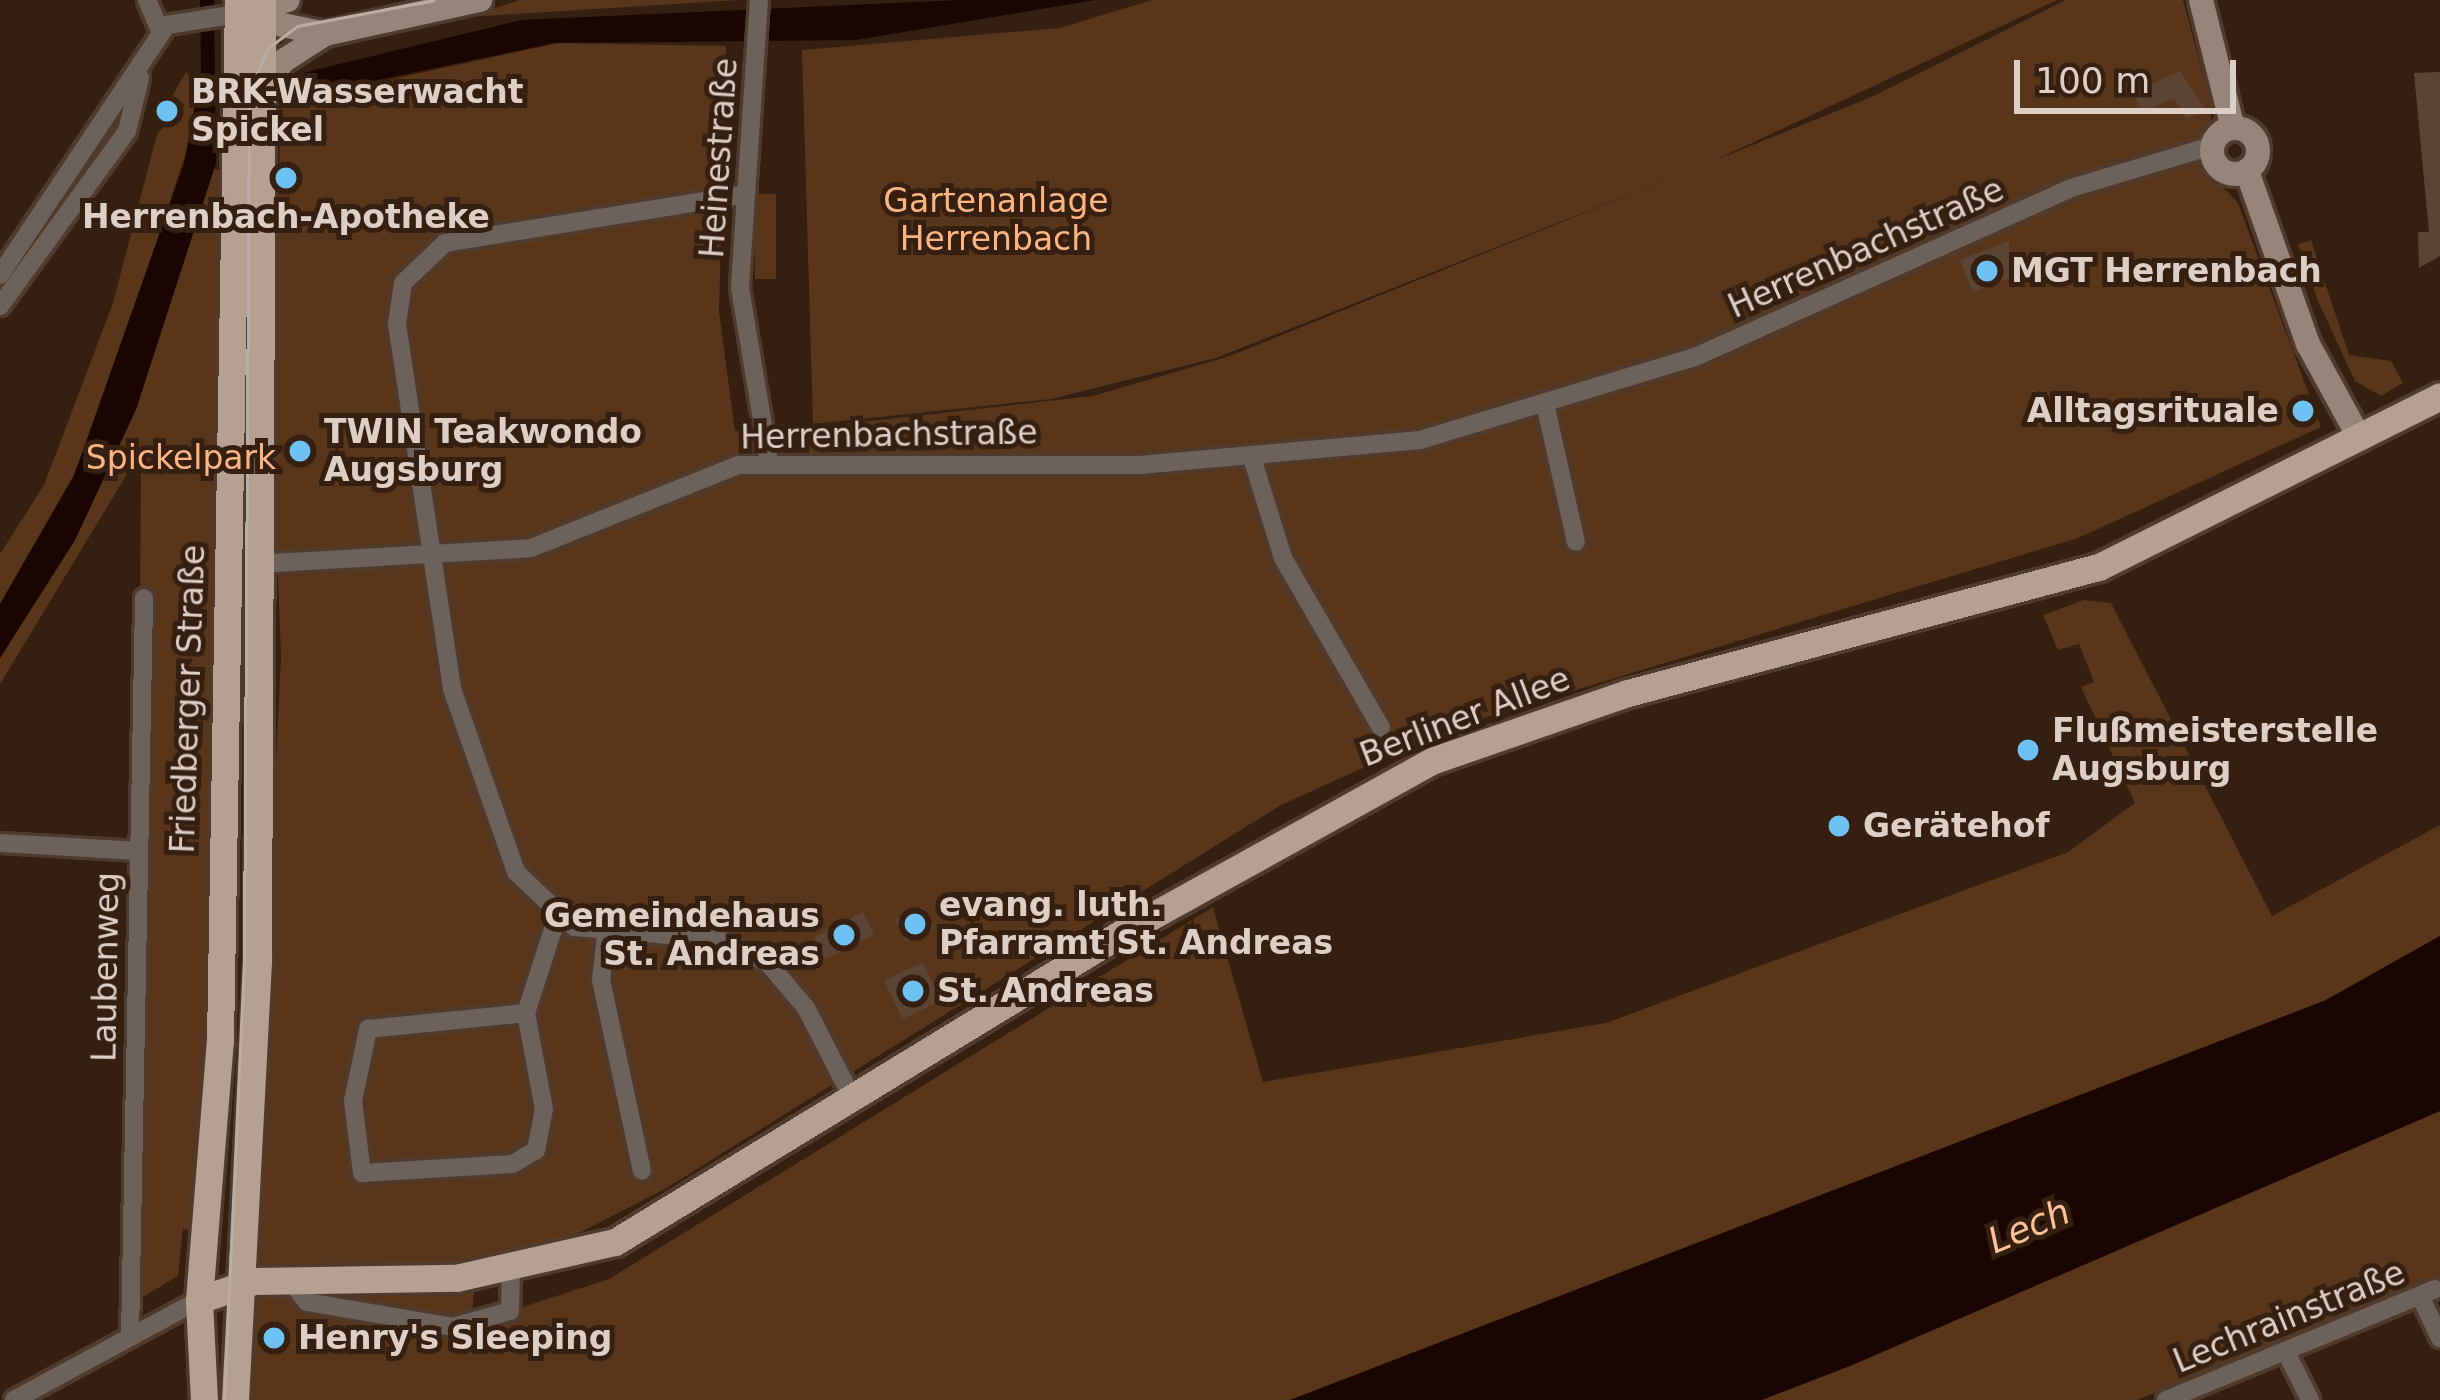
<!DOCTYPE html>
<meta charset="utf-8">
<style>
body{margin:0}
#map{position:relative;width:2440px;height:1400px;overflow:hidden;background:#341f11;font-family:"DejaVu Sans",sans-serif}
div>[style]{position:absolute}
[style*='--x']{left:calc(var(--x)*1px);top:calc(var(--y)*1px);width:calc(var(--w)*1px);rotate:calc(var(--a)*1deg)}
.green>*{inset:0;background:#59351a;transform-origin:0 0}
.water>*{inset:0;background:#1a0600}
.building>*{inset:0;background:#5b4434;transform-origin:0 0}
.roads{filter:drop-shadow(3px 0 #4f3b2e) drop-shadow(-3px 0 #4f3b2e) drop-shadow(0 3px #4f3b2e) drop-shadow(0 -3px #4f3b2e)}
.street>*{height:18px;margin:-9px;padding:0 9px;transform-origin:9px;border-radius:9px;background:#6d625b}
.secondary>*{height:24px;margin:-12px;padding:0 12px;transform-origin:12px;border-radius:12px;background:#978579}
.secondary>.ring{margin:-12px;padding:0;box-sizing:content-box;background:none;border:24px solid #978579;border-radius:50%}
.primary>*{height:27px;margin:-13.5px;padding:0 13.5px;transform-origin:13.5px;border-radius:13.5px;background:#b6a091}
.tram>*{height:3px;margin:-1.5px;padding:0 1.5px;transform-origin:1.5px;border-radius:1.5px;background:#bcaca2}
.dots>*{width:33px;height:33px;translate:-50% -50%;box-sizing:border-box;border:6px solid #341f11;border-radius:50%}
span{translate:-50% -50%;white-space:nowrap;text-align:center;line-height:1.15;-webkit-text-stroke:10px #341f11;paint-order:stroke}
.poi-label{font-size:33px;color:#decfc6;font-weight:700}
.left{translate:0 -50%;text-align:left}
.right{translate:-100% -50%;text-align:right}
.street-label{font-size:33px;color:#decfc6}
.park-label{font-size:33px;color:#feb481}
.water-label{font-size:36px;color:#fcc199;font-style:italic}
.scale{position:absolute;left:2014px;top:60px;width:222px;height:54px;box-sizing:border-box;border:6px solid #decfc6;border-top:0;padding-left:15px;font-size:36px;line-height:42px;white-space:nowrap;color:#decfc6;-webkit-text-stroke:9px #341f11;paint-order:stroke}
</style>
<div id="map">
<div class="green">
<div style="clip-path:polygon(520px 0,739px 0,467px 17px)"></div>
<div style="clip-path:polygon(1152px 0,2057px 0,1709px 163px,1216px 358px,1051px 399px,813px 424px,802px 50px,1060px 28px)"></div>
<div style="clip-path:polygon(2066px 0,2183px 0,2212px 107px,2205px 168px,2238px 203px,2321px 427px,2078px 538px,1454px 727px,1281px 805px,665px 1189px,556px 1245px,476px 1260px,470px 1351px,483px 1320px,609px 1279px,1213px 907px,1263px 1082px,1606px 1023px,2068px 852px,2135px 803px,2081px 687px,2094px 682px,2079px 644px,2058px 650px,2043px 615px,2084px 600px,2111px 603px,2272px 916px,2440px 825px,2440px 936px,2326px 1000px,1321px 1400px,247px 1400px,281px 656px,272px 413px,281px 103px,558px 43px,726px 46px,719px 312px,735px 431px,807px 428px,1093px 396px,1230px 356px,1869px 98px)"></div>
<div style="clip-path:polygon(186px 72px,199px 85px,191px 137px,112px 378px,73px 476px,0 604px,0 554px,44px 485px,113px 303px,157px 134px,185px 105px,172px 96px)"></div>
<div style="clip-path:polygon(214px 169px,224px 171px,207px 1067px,192px 1230px,183px 1229px,178px 1276px,136px 1301px,141px 451px,0 684px,0 658px,75px 540px,136px 410px)"></div>
<div style="left:755px;top:194px;width:21px;height:85px"></div>
<div style="clip-path:polygon(2311px 240px,2349px 355px,2391px 361px,2403px 383px,2381px 396px,2355px 381px,2317px 299px,2298px 244px)"></div>
<div style="clip-path:polygon(2440px 1111px,2440px 1277px,2137px 1400px,1762px 1400px)"></div>
</div>
<div class="water">
<div style="clip-path:polygon(200px 0,214px 0,216px 163px,136px 409px,75px 540px,0 658px,0 604px,74px 476px,184px 164px,201px 71px)"></div>
<div style="clip-path:polygon(960px 0,1095px 0,856px 40px,554px 43px,278px 101px,290px 76px,521px 20px)"></div>
<div style="clip-path:polygon(2440px 936px,2440px 1111px,1850px 1366px,1762px 1400px,1290px 1400px,2326px 1000px)"></div>
</div>
<div class="building">
<div style="clip-path:polygon(2180px 71px,2206px 110px,2187px 119px,2174px 98px,2142px 113px,2133px 93px)"></div>
<div style="clip-path:polygon(2440px 72px,2440px 256px,2419px 268px,2418px 232px,2429px 232px,2414px 73px)"></div>
<div style="clip-path:polygon(2009px 241px,2012px 277px,1973px 292px,1960px 260px)"></div>
<div style="left:923px;top:906px;width:25px;height:31px;rotate:64deg"></div>
<div style="left:863px;top:912px;width:25px;height:55px;rotate:63deg"></div>
<div style="left:923px;top:962px;width:43px;height:43px;rotate:65deg"></div>
</div>
<div class="roads">
<div class="street">
<div style="--x:147;--y:0;--w:36;--a:67"></div>
<div style="--x:759;--y:0;--w:289;--a:93.8"></div>
<div style="--x:740;--y:288;--w:176;--a:80.5"></div>
<div style="--x:741;--y:195;--w:300;--a:170.8"></div>
<div style="--x:445;--y:243;--w:58;--a:136.4"></div>
<div style="--x:403;--y:283;--w:41;--a:98.3"></div>
<div style="--x:397;--y:324;--w:369;--a:81.4"></div>
<div style="--x:452;--y:689;--w:194;--a:70.7"></div>
<div style="--x:516;--y:872;--w:80;--a:43.5"></div>
<div style="--x:574;--y:927;--w:144;--a:4.8"></div>
<div style="--x:717;--y:939;--w:55;--a:24.7"></div>
<div style="--x:767;--y:962;--w:60;--a:49.7"></div>
<div style="--x:806;--y:1008;--w:100;--a:62.7"></div>
<div style="--x:0;--y:275;--w:301;--a:-56.3"></div>
<div style="--x:167;--y:25;--w:71;--a:-8.9"></div>
<div style="--x:0;--y:306;--w:216;--a:-54"></div>
<div style="--x:127;--y:131;--w:55;--a:-76.2"></div>
<div style="--x:1546;--y:408;--w:137;--a:77.4"></div>
<div style="--x:1253;--y:461;--w:102;--a:72.8"></div>
<div style="--x:1283;--y:558;--w:196;--a:60"></div>
<div style="--x:256;--y:564;--w:275;--a:-3.3"></div>
<div style="--x:531;--y:548;--w:224;--a:-21.8"></div>
<div style="--x:739;--y:465;--w:401;--a:0"></div>
<div style="--x:1140;--y:465;--w:281;--a:-5.1"></div>
<div style="--x:1420;--y:440;--w:287;--a:-16.8"></div>
<div style="--x:1695;--y:357;--w:412;--a:-24.2"></div>
<div style="--x:2071;--y:188;--w:147;--a:-16.6"></div>
<div style="--x:0;--y:843;--w:139;--a:3.3"></div>
<div style="--x:606;--y:935;--w:45;--a:96.3"></div>
<div style="--x:601;--y:980;--w:195;--a:77.9"></div>
<div style="--x:526;--y:1013;--w:98;--a:79.4"></div>
<div style="--x:544;--y:1109;--w:42;--a:101"></div>
<div style="--x:536;--y:1150;--w:27;--a:149"></div>
<div style="--x:513;--y:1164;--w:151;--a:176.6"></div>
<div style="--x:362;--y:1173;--w:73;--a:-97.1"></div>
<div style="--x:353;--y:1101;--w:74;--a:-78.2"></div>
<div style="--x:368;--y:1029;--w:159;--a:-5.8"></div>
<div style="--x:526;--y:1013;--w:101;--a:-72.1"></div>
<div style="--x:289;--y:1279;--w:29;--a:52"></div>
<div style="--x:307;--y:1302;--w:148;--a:9.7"></div>
<div style="--x:453;--y:1327;--w:59;--a:-15.7"></div>
<div style="--x:510;--y:1311;--w:41;--a:-88.6"></div>
<div style="--x:2420;--y:1296;--w:47;--a:64.5"></div>
<div style="--x:130;--y:1337;--w:739;--a:-88.91"></div>
<div style="--x:2286;--y:1352;--w:54;--a:63.4"></div>
<div style="--x:14;--y:1400;--w:210;--a:-28.4"></div>
<div style="--x:2166;--y:1400;--w:291;--a:-22.4"></div>
</div>
<div class="secondary">
<div style="--x:2201;--y:0;--w:132;--a:76"></div>
<div style="--x:245;--y:11;--w:44;--a:-14.3"></div>
<div style="--x:245;--y:17;--w:82;--a:12"></div>
<div style="--x:325;--y:34;--w:159;--a:-12.4"></div>
<div style="--x:260;--y:94;--w:40;--a:-55.1"></div>
<div style="--x:283;--y:61;--w:50;--a:-32.7"></div>
<div class="ring" style="left:2212px;top:128px;width:22px;height:22px"></div>
<div style="--x:2247;--y:171;--w:183;--a:70.6"></div>
<div style="--x:2308;--y:344;--w:108;--a:61.3"></div>
</div>
<div class="primary">
<div style="--x:199;--y:1300;--w:58;--a:-19.1"></div>
<div style="--x:254;--y:1281;--w:202;--a:-0.9"></div>
<div style="--x:456;--y:1278;--w:163;--a:-12.8"></div>
<div style="--x:615;--y:1242;--w:597;--a:-31.38"></div>
<div style="--x:1125;--y:931;--w:353;--a:-29"></div>
<div style="--x:1434;--y:760;--w:205;--a:-19.1"></div>
<div style="--x:1628;--y:693;--w:488;--a:-15"></div>
<div style="--x:2099;--y:567;--w:381;--a:-26.6"></div>
<div style="--x:204;--y:1400;--w:100;--a:-92.9"></div>
<div style="--x:199;--y:1300;--w:260;--a:-85.4"></div>
<div style="--x:220;--y:1041;--w:1041;--a:-89.01"></div>
<div style="--x:235;--y:1400;--w:440;--a:-87"></div>
<div style="--x:258;--y:961;--w:961;--a:-89.76"></div>
</div>
</div>
<div class="tram">
<div style="--x:224;--y:1400;--w:440;--a:-87.4"></div>
<div style="--x:244;--y:960;--w:870;--a:-89.67"></div>
<div style="--x:249;--y:90;--w:46;--a:-65.7"></div>
<div style="--x:268;--y:48;--w:36;--a:-37"></div>
<div style="--x:297;--y:26;--w:139;--a:-10.7"></div>
</div>
<div class="dots">
<div style="left:167px;top:111px;background:#6dc2f3"></div>
<div style="left:286px;top:178px;background:#6dc2f3"></div>
<div style="left:1987px;top:271px;background:#6dc2f3"></div>
<div style="left:2303px;top:411px;background:#6dc2f3"></div>
<div style="left:300px;top:451px;background:#6dc2f3"></div>
<div style="left:2028px;top:750px;background:#6dc2f3"></div>
<div style="left:1839px;top:826px;background:#6dc2f3"></div>
<div style="left:915px;top:924px;background:#6dc2f3"></div>
<div style="left:844px;top:935px;background:#6dc2f3"></div>
<div style="left:913px;top:991px;background:#6dc2f3"></div>
<div style="left:274px;top:1338px;background:#6dc2f3"></div>
</div>
<div class="poi-label">
<span class="left" style="left:191px;top:111px">BRK-Wasserwacht<br>Spickel</span>
<span style="left:286px;top:217px">Herrenbach-Apotheke</span>
<span class="left" style="left:2011px;top:271px">MGT Herrenbach</span>
<span class="right" style="left:2279px;top:411px">Alltagsrituale</span>
<span class="left" style="left:324px;top:451px">TWIN Teakwondo<br>Augsburg</span>
<span class="left" style="left:2052px;top:750px">Flußmeisterstelle<br>Augsburg</span>
<span class="left" style="left:1863px;top:826px">Gerätehof</span>
<span class="left" style="left:939px;top:924px">evang. luth.<br>Pfarramt St. Andreas</span>
<span class="right" style="left:820px;top:935px">Gemeindehaus<br>St. Andreas</span>
<span class="left" style="left:937px;top:991px">St. Andreas</span>
<span class="left" style="left:298px;top:1338px">Henry's Sleeping</span>
</div>
<div class="street-label">
<span style="left:719px;top:158px;rotate:-86deg">Heinestraße</span>
<span style="left:1866px;top:248px;rotate:-24deg">Herrenbachstraße</span>
<span style="left:889px;top:435px;rotate:-1deg">Herrenbachstraße</span>
<span style="left:188px;top:699px;rotate:-88deg">Friedberger Straße</span>
<span style="left:1465px;top:717px;rotate:-21deg">Berliner Allee</span>
<span style="left:106px;top:967px;rotate:-89deg">Laubenweg</span>
<span style="left:2289px;top:1317px;rotate:-22deg">Lechrainstraße</span>
</div>
<div class="park-label">
<span style="left:996px;top:220px">Gartenanlage<br>Herrenbach</span>
<span style="left:181px;top:458px">Spickelpark</span>
</div>
<div class="water-label">
<span style="left:2029px;top:1226px;rotate:-23deg">Lech</span>
</div>
<div class="scale">100 m</div>
</div>
